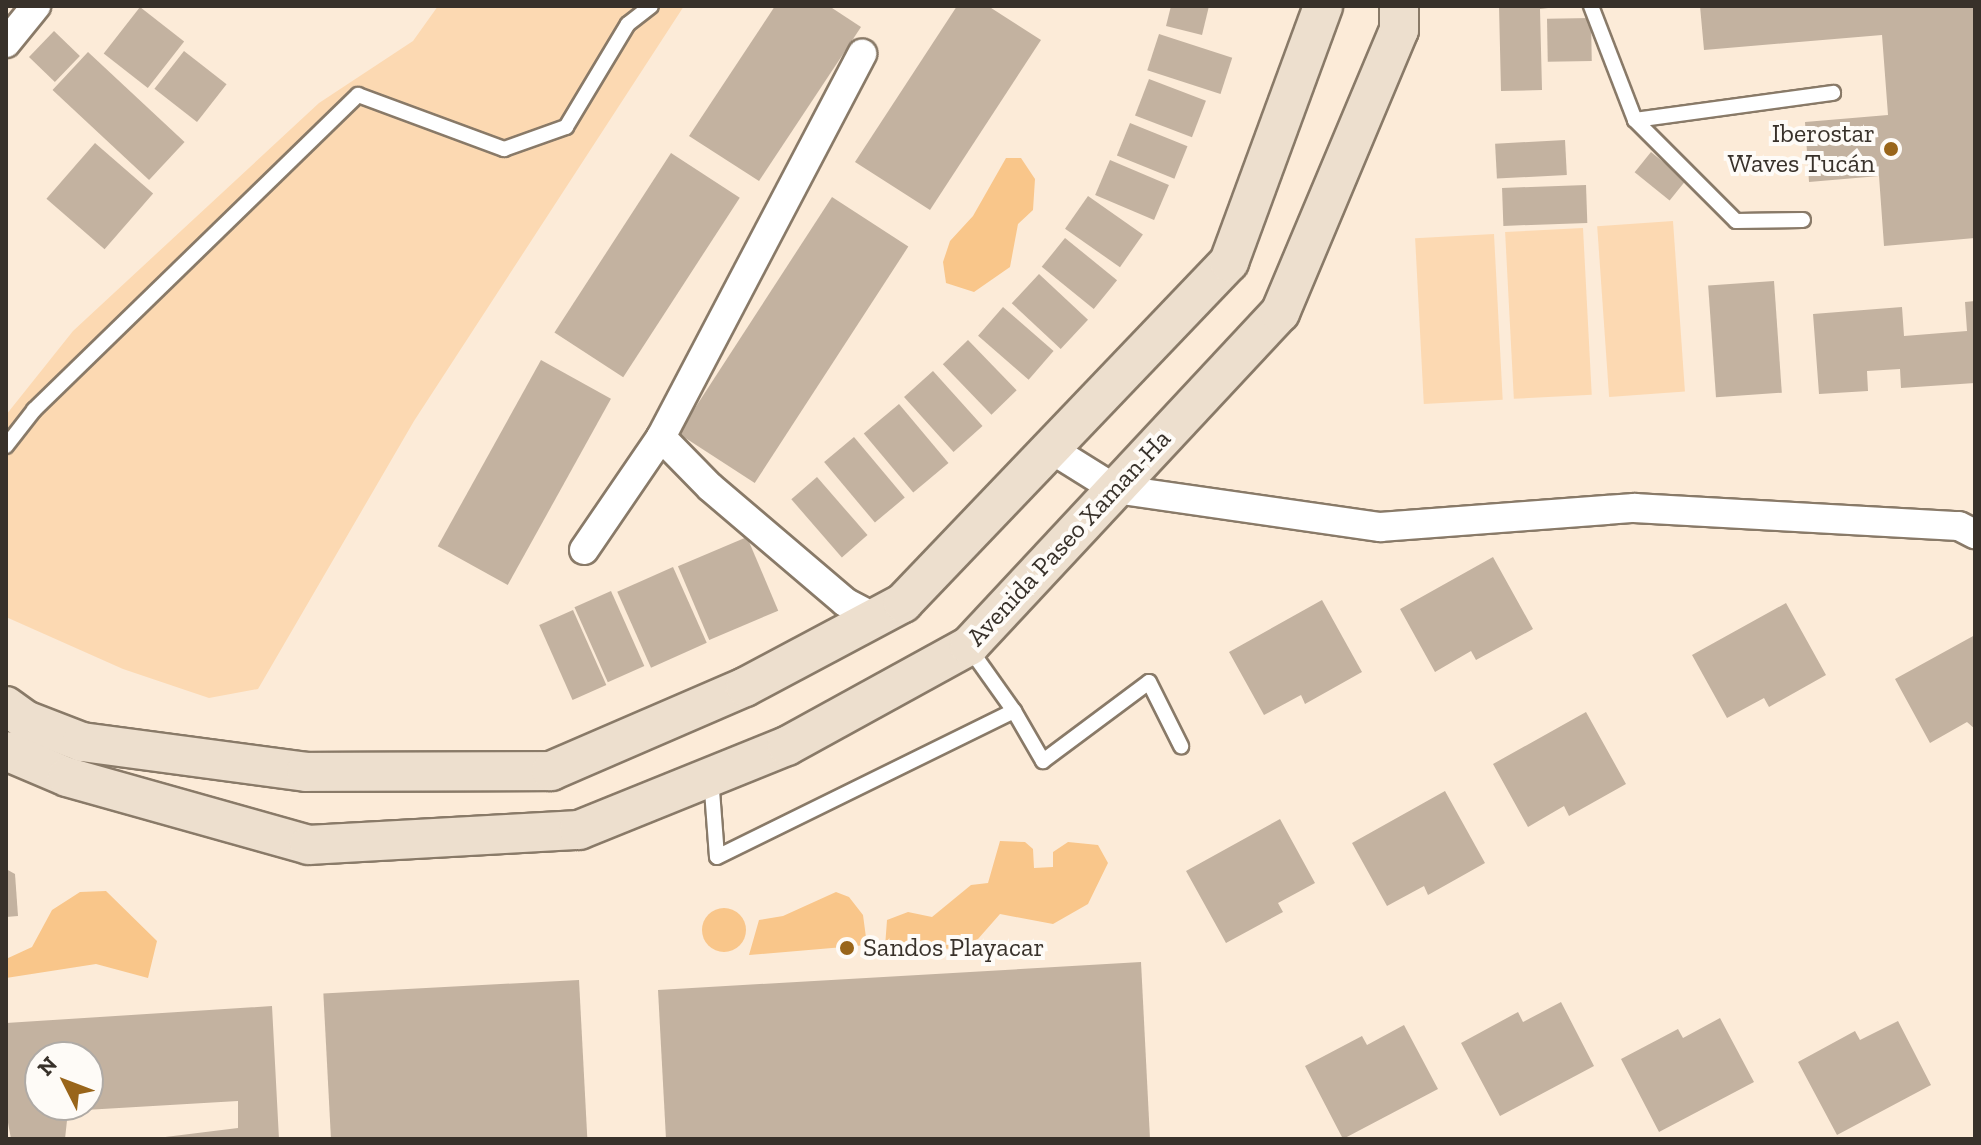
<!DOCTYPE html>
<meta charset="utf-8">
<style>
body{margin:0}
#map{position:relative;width:1981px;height:1145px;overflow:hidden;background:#fcebd8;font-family:"Zilla Slab",serif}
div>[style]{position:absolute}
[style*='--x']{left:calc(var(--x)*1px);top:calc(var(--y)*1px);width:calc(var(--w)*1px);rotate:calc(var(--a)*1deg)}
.green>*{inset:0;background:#fcd9b2;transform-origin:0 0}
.water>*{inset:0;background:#f9c68a}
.round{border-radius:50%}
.building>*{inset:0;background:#c3b2a0;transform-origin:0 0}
.roads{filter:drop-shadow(2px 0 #897a68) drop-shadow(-2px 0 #897a68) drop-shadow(0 2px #897a68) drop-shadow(0 -2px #897a68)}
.lane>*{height:14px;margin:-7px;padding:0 7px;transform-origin:7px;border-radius:7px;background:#fff}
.street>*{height:28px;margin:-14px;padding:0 14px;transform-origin:14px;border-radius:14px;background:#fff}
.secondary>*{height:38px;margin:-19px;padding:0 19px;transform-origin:19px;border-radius:19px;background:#eddfce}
.dots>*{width:22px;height:22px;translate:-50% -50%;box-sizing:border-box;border:4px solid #fefbf7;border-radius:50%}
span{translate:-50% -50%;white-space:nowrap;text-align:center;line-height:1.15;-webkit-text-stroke:8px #fefbf7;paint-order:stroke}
.poi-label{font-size:26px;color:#38312a}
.right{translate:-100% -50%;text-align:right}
.left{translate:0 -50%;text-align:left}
.street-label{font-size:26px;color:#38312a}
.frame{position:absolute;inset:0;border:8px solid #38312a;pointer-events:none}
.north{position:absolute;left:24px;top:1041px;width:80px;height:80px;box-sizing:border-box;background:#fefbf7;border:2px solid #afaaa5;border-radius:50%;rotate:312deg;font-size:22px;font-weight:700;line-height:32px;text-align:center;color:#38312a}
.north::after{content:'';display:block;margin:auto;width:28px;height:36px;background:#99651a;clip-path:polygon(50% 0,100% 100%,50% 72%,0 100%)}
</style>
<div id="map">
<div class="green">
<div style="clip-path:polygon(438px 6px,684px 6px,414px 421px,258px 689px,209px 698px,123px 669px,6px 617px,6px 415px,73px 331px,319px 103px,413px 41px)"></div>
<div style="left:1673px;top:221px;width:171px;height:76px;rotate:86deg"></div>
<div style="left:1583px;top:228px;width:167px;height:78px;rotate:87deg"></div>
<div style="left:1494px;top:234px;width:166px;height:79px;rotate:87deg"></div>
</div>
<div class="water">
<div style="clip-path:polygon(1006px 158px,1021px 158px,1035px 179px,1033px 210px,1018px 224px,1010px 267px,974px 292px,946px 283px,943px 262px,950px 241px,973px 216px)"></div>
<div style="clip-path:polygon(1000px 841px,1025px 842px,1033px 849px,1034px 868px,1053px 867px,1053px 852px,1068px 842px,1098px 845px,1108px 863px,1088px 904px,1053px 924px,1000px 914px,978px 939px,949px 949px,917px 943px,885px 947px,887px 920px,908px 912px,932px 917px,971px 885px,988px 883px)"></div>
<div style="clip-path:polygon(106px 891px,157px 941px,148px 978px,96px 964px,6px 978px,6px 959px,32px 947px,52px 910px,80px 892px)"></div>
<div style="clip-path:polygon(836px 892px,849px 897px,863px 915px,867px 945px,749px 955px,759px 920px,783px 916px)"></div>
<div class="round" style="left:702px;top:908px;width:44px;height:44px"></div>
</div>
<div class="building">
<div style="clip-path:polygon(775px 6px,829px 6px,861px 27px,759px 181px,689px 136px)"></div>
<div style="clip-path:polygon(957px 6px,988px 6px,1041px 40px,930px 210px,855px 162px)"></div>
<div style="clip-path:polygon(1171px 6px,1209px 6px,1202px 35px,1166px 26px)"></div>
<div style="clip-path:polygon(1499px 6px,1564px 6px,1540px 9px,1542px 90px,1501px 91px)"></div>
<div style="clip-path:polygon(1700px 6px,1975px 6px,1975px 238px,1884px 246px,1879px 176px,1809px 182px,1805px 122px,1888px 115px,1882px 35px,1704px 50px)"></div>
<div style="left:140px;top:7px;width:56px;height:59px;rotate:38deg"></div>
<div style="left:1591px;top:18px;width:43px;height:44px;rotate:89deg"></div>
<div style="left:54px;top:31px;width:36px;height:36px;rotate:44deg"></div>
<div style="left:1159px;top:34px;width:77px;height:38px;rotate:18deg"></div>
<div style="left:184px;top:51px;width:54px;height:48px;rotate:38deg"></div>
<div style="left:88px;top:52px;width:132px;height:52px;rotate:43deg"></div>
<div style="left:1149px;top:79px;width:61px;height:39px;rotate:21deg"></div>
<div style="left:1130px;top:123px;width:62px;height:35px;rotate:22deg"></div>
<div style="left:1565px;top:140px;width:35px;height:70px;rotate:87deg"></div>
<div style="left:95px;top:143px;width:77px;height:74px;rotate:41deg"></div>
<div style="left:1651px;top:152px;width:45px;height:26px;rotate:39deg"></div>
<div style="left:671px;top:153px;width:82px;height:214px;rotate:33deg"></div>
<div style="left:1110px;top:160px;width:64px;height:38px;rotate:23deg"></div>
<div style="left:1586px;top:185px;width:38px;height:84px;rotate:88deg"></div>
<div style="left:1088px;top:196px;width:67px;height:40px;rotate:35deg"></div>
<div style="left:832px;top:197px;width:91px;height:282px;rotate:33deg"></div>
<div style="left:1065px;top:238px;width:67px;height:37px;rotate:39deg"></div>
<div style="left:1039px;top:274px;width:67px;height:40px;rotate:43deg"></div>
<div style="left:1774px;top:281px;width:112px;height:66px;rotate:86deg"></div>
<div style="clip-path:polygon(1975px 301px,1975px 383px,1901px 388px,1900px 369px,1867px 371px,1868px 391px,1819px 394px,1813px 314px,1902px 307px,1904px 336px,1967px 331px,1965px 302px)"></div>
<div style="left:1003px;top:307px;width:67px;height:38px;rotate:41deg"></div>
<div style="left:968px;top:340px;width:70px;height:35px;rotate:46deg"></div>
<div style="left:541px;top:360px;width:80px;height:213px;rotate:29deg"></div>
<div style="left:933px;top:371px;width:74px;height:39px;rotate:48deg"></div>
<div style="left:899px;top:404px;width:77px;height:46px;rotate:50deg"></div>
<div style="left:854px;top:437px;width:79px;height:39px;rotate:50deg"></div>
<div style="left:817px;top:477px;width:77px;height:34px;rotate:49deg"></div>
<div style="left:747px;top:537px;width:80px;height:75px;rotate:67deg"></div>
<div style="clip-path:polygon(1493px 557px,1533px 629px,1476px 660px,1471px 651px,1435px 672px,1400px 609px)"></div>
<div style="left:673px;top:567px;width:83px;height:61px;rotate:66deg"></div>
<div style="left:611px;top:591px;width:82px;height:40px;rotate:66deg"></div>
<div style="clip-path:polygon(1322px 600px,1362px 672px,1305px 704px,1301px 695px,1264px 715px,1229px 652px)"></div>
<div style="clip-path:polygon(1786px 603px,1826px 675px,1769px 707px,1764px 698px,1727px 718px,1692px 655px)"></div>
<div style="left:573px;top:610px;width:82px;height:37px;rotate:66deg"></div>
<div style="clip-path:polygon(1975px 635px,1975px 729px,1967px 722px,1930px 743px,1895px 679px)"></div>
<div style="clip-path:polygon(1586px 712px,1626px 784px,1569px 816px,1564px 806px,1528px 827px,1493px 764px)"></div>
<div style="clip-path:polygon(1445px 791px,1485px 863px,1428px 895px,1424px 886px,1387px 906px,1352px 843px)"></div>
<div style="clip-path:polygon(1280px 819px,1315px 883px,1278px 903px,1283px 912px,1226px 943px,1186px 871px)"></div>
<div style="clip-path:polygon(6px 869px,15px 874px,18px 916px,6px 917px)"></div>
<div style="clip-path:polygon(1141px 962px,1150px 1139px,666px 1139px,658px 990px)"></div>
<div style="left:579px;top:980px;width:159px;height:256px;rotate:87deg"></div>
<div style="clip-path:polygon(1561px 1002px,1594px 1066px,1500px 1116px,1461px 1043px,1518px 1012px,1523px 1022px)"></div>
<div style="clip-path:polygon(evenodd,272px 1006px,279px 1139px,149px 1139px,238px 1128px,238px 1101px,68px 1111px,65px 1139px,11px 1139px,6px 1112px,6px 1023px,272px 1006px,40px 1057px,88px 1057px,88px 1105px,40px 1105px,40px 1057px)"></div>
<div style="clip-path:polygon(1720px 1018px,1754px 1082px,1659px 1132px,1621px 1059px,1678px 1029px,1683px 1038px)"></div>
<div style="clip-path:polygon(1898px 1021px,1931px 1085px,1837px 1135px,1798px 1062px,1855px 1031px,1860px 1040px)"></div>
<div style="clip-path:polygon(1404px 1025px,1438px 1089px,1343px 1139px,1305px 1066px,1362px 1036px,1367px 1045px)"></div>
</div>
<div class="roads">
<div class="lane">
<div style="--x:1591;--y:6;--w:122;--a:68.9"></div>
<div style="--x:1635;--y:120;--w:143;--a:45"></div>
<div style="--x:1736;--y:221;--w:67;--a:-0.9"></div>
<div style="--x:1635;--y:120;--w:200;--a:-7.8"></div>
<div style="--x:6;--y:446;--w:46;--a:-52.1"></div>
<div style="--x:34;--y:410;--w:452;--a:-44.2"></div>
<div style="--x:358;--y:95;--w:156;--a:20.3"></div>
<div style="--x:504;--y:149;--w:66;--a:-19.5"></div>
<div style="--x:566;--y:127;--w:120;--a:-59"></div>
<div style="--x:628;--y:24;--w:29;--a:-38"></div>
<div style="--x:1014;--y:711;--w:58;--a:59.9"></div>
<div style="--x:1043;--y:761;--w:132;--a:-36.7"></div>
<div style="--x:1149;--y:682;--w:72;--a:63.4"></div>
<div style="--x:711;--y:777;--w:80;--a:85.7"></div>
<div style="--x:717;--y:857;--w:331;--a:-26.2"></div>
<div style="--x:1014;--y:711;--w:76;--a:-125.4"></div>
</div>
<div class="street">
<div style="--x:6;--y:43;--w:48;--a:-51"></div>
<div style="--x:661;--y:437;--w:70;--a:45.6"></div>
<div style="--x:710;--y:487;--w:177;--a:40.4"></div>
<div style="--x:845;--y:602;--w:34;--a:28"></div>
<div style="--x:1051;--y:449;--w:75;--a:32"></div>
<div style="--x:1115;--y:489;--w:268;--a:8.2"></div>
<div style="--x:1380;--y:527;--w:255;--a:-4.3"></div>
<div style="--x:1634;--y:508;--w:325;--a:3.2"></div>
<div style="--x:1959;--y:526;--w:18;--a:27"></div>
<div style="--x:584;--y:550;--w:137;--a:-55.7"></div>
<div style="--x:661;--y:437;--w:433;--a:-62.3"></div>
</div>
<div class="secondary">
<div style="--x:6;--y:706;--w:24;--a:36"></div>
<div style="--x:25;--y:720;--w:61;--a:21.1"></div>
<div style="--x:82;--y:742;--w:226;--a:7.6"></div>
<div style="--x:306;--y:772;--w:245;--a:-0.2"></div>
<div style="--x:551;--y:771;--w:211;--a:-23.4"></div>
<div style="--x:745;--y:687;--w:179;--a:-28"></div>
<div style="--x:903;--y:603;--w:472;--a:-46.3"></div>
<div style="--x:1229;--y:262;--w:273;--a:-69.8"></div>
<div style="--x:6;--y:751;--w:66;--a:23.1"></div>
<div style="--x:67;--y:777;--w:251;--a:15.7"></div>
<div style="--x:309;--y:845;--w:270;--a:-3.2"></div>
<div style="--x:579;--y:830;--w:224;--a:-22"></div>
<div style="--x:787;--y:746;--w:208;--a:-28.8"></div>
<div style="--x:969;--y:646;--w:456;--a:-47"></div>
<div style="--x:1280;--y:313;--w:307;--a:-67.2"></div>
<div style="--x:1399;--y:30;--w:24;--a:-90"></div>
</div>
</div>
<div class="dots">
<div style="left:1891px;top:149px;background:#99651a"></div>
<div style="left:847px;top:948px;background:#99651a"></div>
</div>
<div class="poi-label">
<span class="right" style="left:1875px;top:149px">Iberostar<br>Waves Tucán</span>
<span class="left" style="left:863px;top:948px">Sandos Playacar</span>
</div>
<div class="street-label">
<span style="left:1069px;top:538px;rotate:-47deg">Avenida Paseo Xaman-Ha</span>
</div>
<div class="frame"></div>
<div class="north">N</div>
</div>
